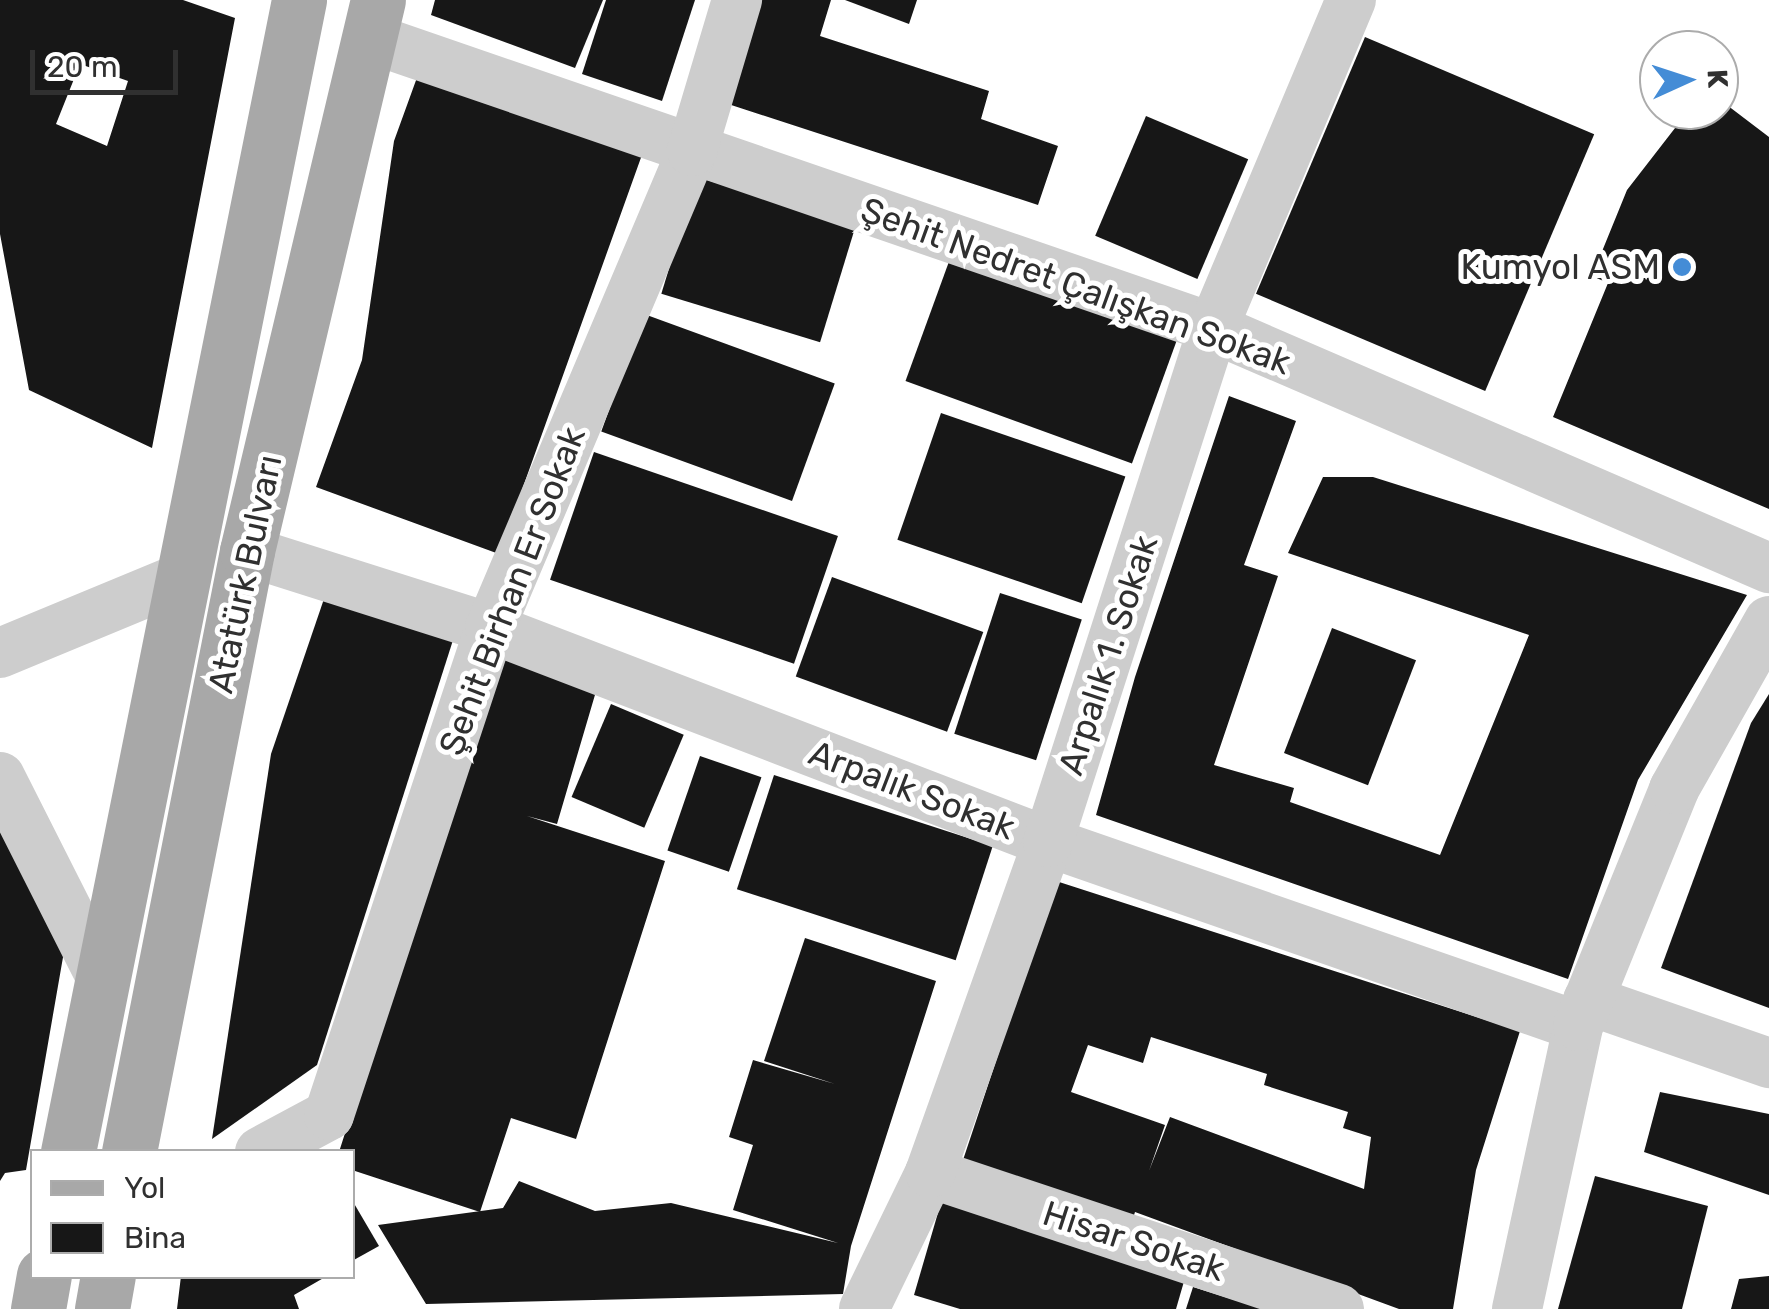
<!DOCTYPE html>
<meta charset="utf-8">
<style>
body{margin:0}
#map{position:relative;width:1769px;height:1309px;overflow:hidden;background:#fff;font-family:Rubik,sans-serif}
div>[style]{position:absolute}
[style*='--x']{left:calc(var(--x)*1px);top:calc(var(--y)*1px);width:calc(var(--w)*1px);rotate:calc(var(--a)*1deg)}
.building>*{inset:0;background:#171717;transform-origin:0 0}
.minor>*{height:50px;margin:-25px;padding:0 25px;transform-origin:25px;border-radius:25px;background:#cdcdcd}
.primary>*{height:55px;margin:-27.5px;padding:0 27.5px;transform-origin:27.5px;border-radius:27.5px;background:#a8a8a8}
.dots>*{width:28px;height:28px;translate:-50% -50%;box-sizing:border-box;border:5px solid #fff;border-radius:50%}
span{translate:-50% -50%;white-space:nowrap;text-align:center;line-height:1.15;-webkit-text-stroke:10px #fff;paint-order:stroke}
.poi-label{font-size:35px;color:#303030}
.right{translate:-100% -50%;text-align:right}
.street-label{font-size:35px;color:#303030}
.legend{position:absolute;left:30px;top:1149px;width:325px;height:130px;box-sizing:border-box;background:#fff;border:2px solid #acacac;margin:0;padding:12px 18px;list-style:none;font-size:30px;color:#303030}
.legend li{display:flex;align-items:center;gap:20px;height:50px}
.legend b{width:50px;border:2px solid #acacac}
.north{position:absolute;left:1639px;top:30px;width:100px;height:100px;box-sizing:border-box;background:#fff;border:2px solid #acacac;border-radius:50%;rotate:87deg;font-size:28px;font-weight:700;line-height:40px;text-align:center;color:#303030}
.north::after{content:'';display:block;margin:auto;width:35px;height:45px;background:#448cd6;clip-path:polygon(50% 0,100% 100%,50% 72%,0 100%)}
.scale{position:absolute;left:30px;top:50px;width:148px;height:45px;box-sizing:border-box;border:5px solid #303030;border-top:0;padding-left:12px;font-size:30px;line-height:35px;white-space:nowrap;color:#303030;-webkit-text-stroke:8px #fff;paint-order:stroke}
</style>
<div id="map">
<div class="building">
<div style="clip-path:polygon(evenodd,0 0,183px 0,235px 18px,152px 448px,29px 390px,0 234px,0 0,80px 64px,128px 81px,107px 146px,56px 124px,80px 64px)"></div>
<div style="clip-path:polygon(435px 0,603px 0,575px 68px,431px 15px)"></div>
<div style="clip-path:polygon(606px 0,695px 0,662px 101px,582px 74px)"></div>
<div style="clip-path:polygon(752px 0,831px 0,820px 36px,989px 91px,981px 119px,1058px 146px,1038px 205px,722px 102px)"></div>
<div style="clip-path:polygon(845px 0,917px 0,909px 24px)"></div>
<div style="left:1365px;top:37px;width:249px;height:279px;rotate:23deg"></div>
<div style="clip-path:polygon(419px 72px,643px 152px,499px 554px,316px 487px,362px 360px,394px 141px)"></div>
<div style="clip-path:polygon(1719px 99px,1769px 137px,1769px 509px,1553px 417px,1608px 283px,1592px 276px,1627px 190px,1689px 110px,1719px 110px)"></div>
<div style="left:1146px;top:116px;width:111px;height:130px;rotate:23deg"></div>
<div style="left:697px;top:177px;width:166px;height:122px;rotate:17deg"></div>
<div style="left:951px;top:256px;width:241px;height:133px;rotate:20deg"></div>
<div style="left:644px;top:314px;width:203px;height:125px;rotate:20deg"></div>
<div style="clip-path:polygon(1229px 396px,1296px 421px,1244px 565px,1278px 576px,1214px 765px,1294px 788px,1290px 802px,1440px 855px,1529px 635px,1288px 553px,1323px 477px,1373px 477px,1747px 595px,1638px 780px,1568px 979px,1096px 815px,1135px 677px)"></div>
<div style="left:941px;top:413px;width:195px;height:134px;rotate:19deg"></div>
<div style="left:594px;top:452px;width:258px;height:135px;rotate:19deg"></div>
<div style="left:832px;top:577px;width:161px;height:106px;rotate:20deg"></div>
<div style="clip-path:polygon(326px 593px,454px 637px,317px 1065px,212px 1139px,271px 754px)"></div>
<div style="left:1000px;top:593px;width:86px;height:148px;rotate:18deg"></div>
<div style="left:1332px;top:628px;width:90px;height:134px;rotate:21deg"></div>
<div style="clip-path:polygon(497px 657px,597px 688px,557px 824px,527px 816px,665px 861px,576px 1139px,511px 1118px,480px 1212px,352px 1170px,352px 1152px,339px 1152px)"></div>
<div style="clip-path:polygon(1769px 694px,1769px 1008px,1661px 968px,1751px 723px)"></div>
<div style="left:611px;top:704px;width:79px;height:101px;rotate:23deg"></div>
<div style="left:700px;top:756px;width:65px;height:100px;rotate:19deg"></div>
<div style="left:774px;top:775px;width:230px;height:120px;rotate:18deg"></div>
<div style="clip-path:polygon(0 818px,66px 940px,26px 1170px,5px 1173px,0 1181px)"></div>
<div style="clip-path:polygon(evenodd,1056px 881px,1520px 1031px,1476px 1170px,1453px 1309px,1399px 1309px,1135px 1212px,1130px 1228px,960px 1169px,1056px 881px,1151px 1037px,1267px 1074px,1264px 1085px,1348px 1112px,1343px 1128px,1371px 1137px,1364px 1189px,1170px 1117px,1149px 1171px,1165px 1125px,1071px 1092px,1088px 1045px,1143px 1063px,1151px 1037px)"></div>
<div style="clip-path:polygon(805px 938px,936px 981px,851px 1246px,843px 1294px,426px 1304px,378px 1225px,503px 1208px,519px 1181px,595px 1211px,671px 1203px,838px 1243px,733px 1210px,753px 1145px,729px 1137px,753px 1060px,835px 1084px,764px 1061px)"></div>
<div style="clip-path:polygon(1660px 1092px,1769px 1114px,1769px 1195px,1644px 1152px)"></div>
<div style="clip-path:polygon(1595px 1176px,1708px 1206px,1682px 1309px,1558px 1309px)"></div>
<div style="clip-path:polygon(942px 1199px,1187px 1271px,1176px 1309px,960px 1309px,914px 1295px)"></div>
<div style="clip-path:polygon(352px 1200px,379px 1246px,352px 1261px)"></div>
<div style="clip-path:polygon(181px 1276px,327px 1276px,294px 1295px,299px 1309px,177px 1309px)"></div>
<div style="clip-path:polygon(1769px 1276px,1769px 1309px,1731px 1309px,1739px 1279px)"></div>
<div style="clip-path:polygon(1193px 1287px,1260px 1308px,1260px 1309px,1186px 1309px)"></div>
</div>
<div class="minor">
<div style="--x:370;--y:38;--w:891;--a:18.98"></div>
<div style="--x:1213;--y:328;--w:606;--a:23.35"></div>
<div style="--x:247;--y:551;--w:255;--a:17.6"></div>
<div style="--x:490;--y:628;--w:598;--a:20.98"></div>
<div style="--x:1048;--y:842;--w:561;--a:19.15"></div>
<div style="--x:0;--y:653;--w:194;--a:-22.5"></div>
<div style="--x:0;--y:777;--w:226;--a:63.2"></div>
<div style="--x:1588;--y:1000;--w:192;--a:19.2"></div>
<div style="--x:260;--y:1152;--w:78;--a:-28.2"></div>
<div style="--x:329;--y:1115;--w:513;--a:-71.71"></div>
<div style="--x:490;--y:628;--w:518;--a:-67.05"></div>
<div style="--x:692;--y:151;--w:158;--a:-73.4"></div>
<div style="--x:930;--y:1173;--w:431;--a:18.4"></div>
<div style="--x:864;--y:1309;--w:151;--a:-64.1"></div>
<div style="--x:930;--y:1173;--w:351;--a:-70.4"></div>
<div style="--x:1048;--y:842;--w:540;--a:-72.2"></div>
<div style="--x:1213;--y:328;--w:356;--a:-67.2"></div>
<div style="--x:1517;--y:1309;--w:289;--a:-77.8"></div>
<div style="--x:1578;--y:1026;--w:256;--a:-67.9"></div>
<div style="--x:1674;--y:789;--w:193;--a:-60.5"></div>
</div>
<div class="primary">
<div style="--x:68;--y:1152;--w:1175;--a:-78.66"></div>
<div style="--x:129;--y:1152;--w:612;--a:-78.89"></div>
<div style="--x:247;--y:551;--w:566;--a:-76.63"></div>
<div style="--x:38;--y:1309;--w:34;--a:-80"></div>
<div style="--x:102;--y:1309;--w:34;--a:-80"></div>
</div>
<div class="dots">
<div style="left:1682px;top:267px;background:#448cd6"></div>
</div>
<div class="poi-label">
<span class="right" style="left:1660px;top:267px">Kumyol ASM</span>
</div>
<div class="street-label">
<span style="left:1076px;top:286px;rotate:20deg">Şehit Nedret Çalışkan Sokak</span>
<span style="left:245px;top:574px;rotate:-78deg">Atatürk Bulvarı</span>
<span style="left:512px;top:591px;rotate:-69deg">Şehit Birhan Er Sokak</span>
<span style="left:1108px;top:655px;rotate:-72deg">Arpalık 1. Sokak</span>
<span style="left:912px;top:790px;rotate:21deg">Arpalık Sokak</span>
<span style="left:1134px;top:1241px;rotate:18deg">Hisar Sokak</span>
</div>
<ul class="legend">
<li><b style="height:12px;background:#a8a8a8"></b>Yol</li>
<li><b style="height:28px;background:#171717"></b>Bina</li>
</ul>
<div class="north">K</div>
<div class="scale">20 m</div>
</div>
